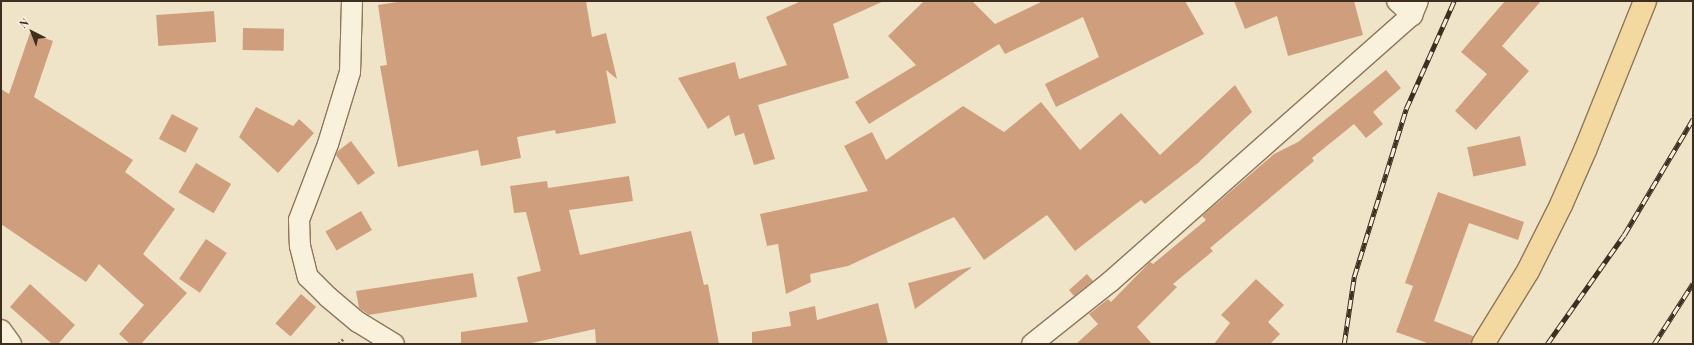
<!DOCTYPE html>
<style>
body{margin:0}
#map{position:relative;width:1694px;height:345px;overflow:hidden;background:#f0e4c8;font-family:"Playfair Display",serif}
div>[style]{position:absolute}
[style*='--x']{left:calc(var(--x)*1px);top:calc(var(--y)*1px);width:calc(var(--w)*1px);rotate:calc(var(--a)*1deg)}
.building>*{inset:0;background:#cf9f7d;transform-origin:0 0}
.path>*{height:2.5px;margin-top:-1.25px;transform-origin:0;background:repeating-linear-gradient(90deg,#8d765c 0 3px,transparent 0 5px)}
.roads{filter:drop-shadow(1px 0 #8d765c) drop-shadow(-1px 0 #8d765c) drop-shadow(0 1px #8d765c) drop-shadow(0 -1px #8d765c)}
.minor>*{height:20px;margin:-10px;padding:0 10px;transform-origin:10px;border-radius:10px;background:#faf1dc}
.primary>*{height:22px;margin:-11px;padding:0 11px;transform-origin:11px;border-radius:11px;background:#f3d9a0}
.rail>*{height:4.5px;margin-top:-2.25px;transform-origin:0;background:repeating-linear-gradient(90deg,#f7eed8 0 9px,#3d2e20 0 18px);box-sizing:border-box;border-block:1px solid #3d2e20}
span{translate:-50% -50%;white-space:nowrap;text-align:center;line-height:1.15;-webkit-text-stroke:3px #f7eed8;paint-order:stroke}
.frame{position:absolute;inset:0;border:2px solid #3d2e20;pointer-events:none}
.north{position:absolute;left:12px;top:12px;width:40px;height:40px;-webkit-text-stroke:3px #f7eed8;paint-order:stroke;rotate:318deg;font-size:11px;font-weight:700;line-height:16px;text-align:center;color:#3d2e20}
.north::after{content:'';display:block;margin:auto;width:14px;height:18px;background:#3d2e20;clip-path:polygon(50% 0,100% 100%,50% 72%,0 100%)}
</style>
<div id="map">
<div class="building">
<div style="clip-path:polygon(404px 1px,586px 1px,592px 37px,606px 33px,617px 79px,606px 70px,616px 123px,556px 134px,555px 130px,517px 137px,521px 158px,481px 166px,478px 150px,398px 167px,380px 66px,387px 65px,378px 5px)"></div>
<div style="clip-path:polygon(801px 1px,884px 1px,833px 24px,849px 78px,758px 105px,775px 159px,754px 165px,744px 133px,735px 136px,729px 115px,708px 129px,678px 78px,735px 62px,739px 79px,787px 65px,766px 17px)"></div>
<div style="clip-path:polygon(924px 1px,972px 1px,995px 24px,1043px 1px,1185px 1px,1204px 34px,1056px 107px,1045px 84px,1099px 57px,1083px 17px,1005px 54px,999px 44px,869px 124px,855px 102px,916px 65px,888px 36px)"></div>
<div style="clip-path:polygon(1234px 1px,1354px 1px,1363px 35px,1288px 56px,1277px 16px,1245px 29px)"></div>
<div style="clip-path:polygon(1505px 1px,1541px 1px,1502px 46px,1529px 71px,1476px 130px,1455px 111px,1487px 74px,1461px 52px)"></div>
<div style="left:214px;top:11px;width:31px;height:58px;rotate:86deg"></div>
<div style="left:243px;top:28px;width:41px;height:22px;rotate:1deg"></div>
<div style="clip-path:polygon(30px 33px,53px 41px,34px 97px,133px 160px,125px 172px,175px 209px,143px 254px,187px 293px,141px 344px,130px 344px,119px 334px,144px 305px,99px 264px,86px 282px,1px 224px,1px 89px,9px 94px)"></div>
<div style="clip-path:polygon(1386px 70px,1401px 88px,1373px 112px,1383px 124px,1366px 138px,1354px 124px,1312px 158px,1314px 161px,1210px 248px,1213px 251px,1173px 284px,1177px 287px,1137px 327px,1152px 344px,1076px 344px,1098px 324px,1089px 314px,1108px 299px,1111px 302px,1150px 262px,1153px 264px,1206px 220px,1202px 216px,1274px 154px,1298px 142px)"></div>
<div style="clip-path:polygon(1235px 85px,1252px 112px,1198px 163px,1145px 204px,1141px 200px,1075px 251px,1047px 215px,984px 260px,954px 217px,848px 266px,810px 274px,811px 282px,786px 294px,778px 244px,767px 246px,760px 214px,868px 191px,844px 146px,872px 132px,886px 160px,963px 106px,1004px 132px,1041px 102px,1080px 150px,1121px 113px,1160px 155px)"></div>
<div style="clip-path:polygon(256px 107px,293px 126px,299px 119px,314px 133px,278px 173px,239px 137px)"></div>
<div style="left:172px;top:114px;width:30px;height:28px;rotate:28deg"></div>
<div style="left:1520px;top:136px;width:30px;height:54px;rotate:78deg"></div>
<div style="clip-path:polygon(351px 141px,375px 173px,358px 185px,336px 155px,338px 151px)"></div>
<div style="left:196px;top:163px;width:41px;height:34px;rotate:31deg"></div>
<div style="clip-path:polygon(629px 176px,633px 201px,569px 210px,580px 255px,691px 231px,704px 285px,708px 284px,719px 344px,596px 344px,595px 329px,527px 344px,461px 344px,461px 332px,528px 322px,517px 277px,541px 271px,526px 212px,514px 213px,510px 186px,547px 181px,548px 188px)"></div>
<div style="clip-path:polygon(1438px 192px,1524px 222px,1518px 240px,1469px 223px,1434px 321px,1473px 336px,1471px 344px,1430px 344px,1396px 332px,1413px 286px,1405px 283px)"></div>
<div style="left:361px;top:211px;width:22px;height:41px;rotate:60deg"></div>
<div style="left:206px;top:239px;width:25px;height:48px;rotate:34deg"></div>
<div style="clip-path:polygon(971px 267px,971px 268px,915px 309px,908px 283px)"></div>
<div style="clip-path:polygon(473px 273px,477px 297px,369px 315px,359px 308px,356px 291px)"></div>
<div style="clip-path:polygon(1087px 274px,1093px 281px,1074px 296px,1069px 290px)"></div>
<div style="clip-path:polygon(1256px 279px,1284px 305px,1268px 322px,1280px 334px,1270px 344px,1214px 344px,1230px 323px,1221px 315px)"></div>
<div style="clip-path:polygon(30px 284px,75px 325px,58px 344px,52px 344px,10px 307px)"></div>
<div style="left:301px;top:294px;width:20px;height:39px;rotate:41deg"></div>
<div style="clip-path:polygon(878px 303px,888px 344px,752px 344px,752px 332px,791px 326px,789px 312px,815px 306px,817px 320px)"></div>
</div>
<div class="path">
<div style="--x:338;--y:344;--w:7;--a:-45"></div>
</div>
<div class="roads">
<div class="minor">
<div style="--x:352;--y:1;--w:71;--a:91.6"></div>
<div style="--x:350;--y:72;--w:75;--a:107"></div>
<div style="--x:328;--y:144;--w:81;--a:110.9"></div>
<div style="--x:299;--y:220;--w:26;--a:88"></div>
<div style="--x:300;--y:246;--w:32;--a:76"></div>
<div style="--x:308;--y:277;--w:28;--a:45"></div>
<div style="--x:328;--y:297;--w:39;--a:40"></div>
<div style="--x:358;--y:322;--w:42;--a:31.4"></div>
<div style="--x:1397;--y:1;--w:21;--a:43"></div>
<div style="--x:1;--y:330;--w:17;--a:54"></div>
<div style="--x:1032;--y:344;--w:100;--a:-38.5"></div>
<div style="--x:1110;--y:282;--w:403;--a:-41.5"></div>
<div style="--x:1412;--y:15;--w:15;--a:-67"></div>
</div>
<div class="primary">
<div style="--x:1483;--y:344;--w:86;--a:-58.3"></div>
<div style="--x:1528;--y:271;--w:74;--a:-63.4"></div>
<div style="--x:1561;--y:205;--w:62;--a:-66.3"></div>
<div style="--x:1586;--y:148;--w:158;--a:-68.1"></div>
</div>
</div>
<div class="rail">
<div style="--x:1344;--y:344;--w:68;--a:-81.5"></div>
<div style="--x:1354;--y:277;--w:176;--a:-72.8"></div>
<div style="--x:1406;--y:109;--w:118;--a:-66"></div>
<div style="--x:1547;--y:344;--w:133;--a:-54.8"></div>
<div style="--x:1624;--y:235;--w:135;--a:-59.3"></div>
<div style="--x:1654;--y:344;--w:72;--a:-57.4"></div>
</div>
<div class="frame"></div>
<div class="north">N</div>
</div>
